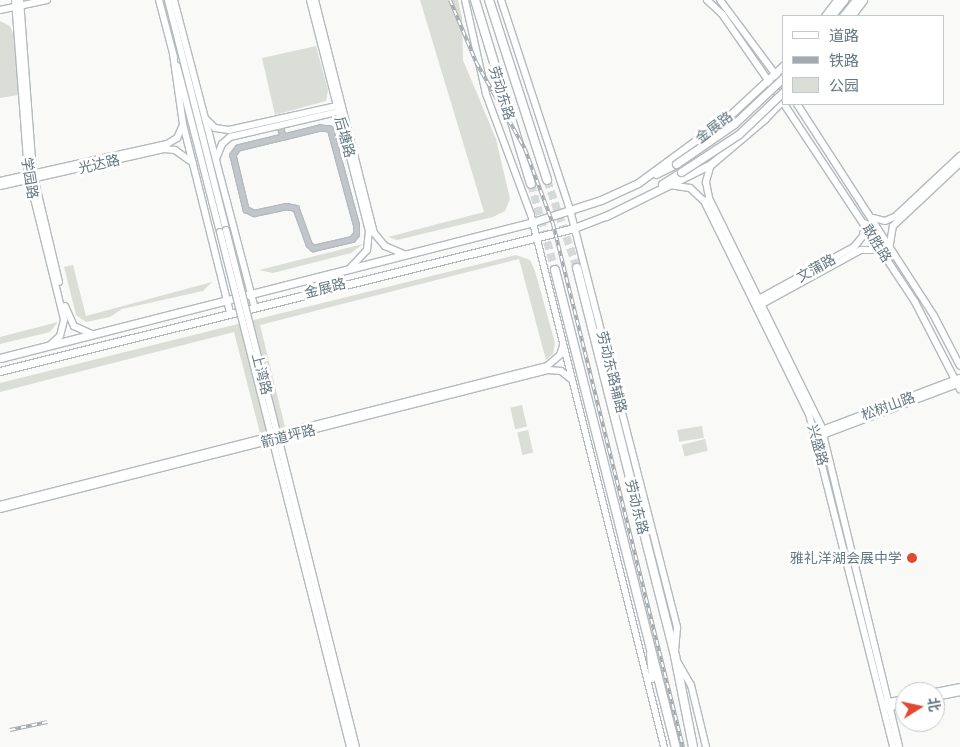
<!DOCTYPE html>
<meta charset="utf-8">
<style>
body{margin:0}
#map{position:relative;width:960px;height:747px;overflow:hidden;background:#f9f9f7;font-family:"Public Sans","Noto Sans SC",sans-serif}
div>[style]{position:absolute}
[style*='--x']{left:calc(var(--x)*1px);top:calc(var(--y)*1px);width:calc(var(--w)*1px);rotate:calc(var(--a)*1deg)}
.green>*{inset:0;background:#daded6;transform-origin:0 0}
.highway-tunnel>*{height:8px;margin-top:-4px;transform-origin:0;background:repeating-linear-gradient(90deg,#d4d9da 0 8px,transparent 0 12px)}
.roads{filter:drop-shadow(1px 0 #b3babe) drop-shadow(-1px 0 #b3babe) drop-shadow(0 1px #b3babe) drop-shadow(0 -1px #b3babe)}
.street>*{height:4.5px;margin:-2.25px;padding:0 2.25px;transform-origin:2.25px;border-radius:2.25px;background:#c0c6c9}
.secondary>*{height:6px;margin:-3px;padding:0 3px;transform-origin:3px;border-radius:3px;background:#fff}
.primary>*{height:7px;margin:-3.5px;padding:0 3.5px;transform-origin:3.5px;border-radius:3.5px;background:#fff}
.highway>*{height:8px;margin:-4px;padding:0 4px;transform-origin:4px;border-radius:4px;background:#fff}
.rail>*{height:4px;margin-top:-2px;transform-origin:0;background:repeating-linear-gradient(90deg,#fff 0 5.5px,#a2aaaf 0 11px);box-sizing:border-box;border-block:1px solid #a2aaaf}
.bridges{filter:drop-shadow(1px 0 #b3babe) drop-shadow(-1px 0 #b3babe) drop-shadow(0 1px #b3babe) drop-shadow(0 -1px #b3babe)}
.secondary-bridge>*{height:6px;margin:-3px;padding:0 3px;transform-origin:3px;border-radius:3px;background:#fff}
.primary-bridge>*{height:7px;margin:-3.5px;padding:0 3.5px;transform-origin:3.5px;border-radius:3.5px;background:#fff}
.dots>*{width:14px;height:14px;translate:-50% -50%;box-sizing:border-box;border:2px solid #fff;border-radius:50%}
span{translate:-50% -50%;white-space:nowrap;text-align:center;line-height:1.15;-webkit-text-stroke:5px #fff;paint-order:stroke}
.street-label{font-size:14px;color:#657882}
.poi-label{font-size:14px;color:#657882}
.right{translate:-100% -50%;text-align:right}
.legend{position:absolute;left:782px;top:15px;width:162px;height:90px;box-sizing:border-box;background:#fff;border:1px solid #c1c9cd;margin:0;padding:6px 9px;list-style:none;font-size:15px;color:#657882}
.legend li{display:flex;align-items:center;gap:10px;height:25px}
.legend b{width:25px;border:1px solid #c1c9cd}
.north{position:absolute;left:895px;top:682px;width:50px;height:50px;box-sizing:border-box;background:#fff;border:1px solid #c1c9cd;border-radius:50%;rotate:80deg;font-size:14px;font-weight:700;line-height:20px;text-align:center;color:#657882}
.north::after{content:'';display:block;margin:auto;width:18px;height:22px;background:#e14930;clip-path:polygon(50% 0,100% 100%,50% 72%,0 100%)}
</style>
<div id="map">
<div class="green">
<div style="clip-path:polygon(420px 0,458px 0,462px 18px,463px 60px,496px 139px,510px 199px,505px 211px,493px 217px,397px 240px,388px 237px,484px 212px)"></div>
<div style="clip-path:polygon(0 21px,10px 26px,15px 38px,18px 95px,0 98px)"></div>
<div style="clip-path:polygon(316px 46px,328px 90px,326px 101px,275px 115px,262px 58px)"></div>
<div style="clip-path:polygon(363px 244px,351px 253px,273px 273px,259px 270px)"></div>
<div style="clip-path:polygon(516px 255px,530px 260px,535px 271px,555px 343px,553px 354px,546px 360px,519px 259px,260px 325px,285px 427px,260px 433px,234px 332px,0 392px,0 383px)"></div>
<div style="clip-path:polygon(73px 265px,86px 316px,212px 282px,203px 291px,122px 309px,110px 317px,86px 322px,76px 315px,64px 267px)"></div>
<div style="clip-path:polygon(58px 322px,50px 332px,0 344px,0 337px)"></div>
<div style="left:522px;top:405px;width:22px;height:12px;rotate:77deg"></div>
<div style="left:702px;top:426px;width:12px;height:25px;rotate:81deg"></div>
<div style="left:528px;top:430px;width:23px;height:11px;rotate:77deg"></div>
<div style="left:705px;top:439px;width:12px;height:24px;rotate:76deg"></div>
</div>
<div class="highway-tunnel">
<div style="--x:547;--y:180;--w:93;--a:71.2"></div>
<div style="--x:531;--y:184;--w:89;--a:74.4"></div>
</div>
<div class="roads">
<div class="street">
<div style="--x:280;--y:125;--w:12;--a:76"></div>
<div style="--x:283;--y:137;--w:46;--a:166.3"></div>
<div style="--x:238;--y:148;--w:9;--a:126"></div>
<div style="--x:233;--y:155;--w:56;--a:76.5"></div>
<div style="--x:246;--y:209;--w:9;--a:27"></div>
<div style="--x:254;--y:213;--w:33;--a:-12"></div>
<div style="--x:286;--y:206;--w:10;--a:11"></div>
<div style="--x:296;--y:208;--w:38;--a:70"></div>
<div style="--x:309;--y:244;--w:6;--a:45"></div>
<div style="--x:313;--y:248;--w:40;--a:-13"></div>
<div style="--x:352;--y:239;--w:6;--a:-51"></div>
<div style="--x:356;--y:234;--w:9;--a:-90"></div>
<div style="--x:356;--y:225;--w:99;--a:-105.2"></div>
<div style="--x:330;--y:129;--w:10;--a:-174"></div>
<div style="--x:320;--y:128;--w:38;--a:166"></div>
</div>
<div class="secondary">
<div style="--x:15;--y:0;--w:174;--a:85.7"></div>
<div style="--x:28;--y:174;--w:150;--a:76.1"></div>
<div style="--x:64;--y:320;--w:16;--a:104"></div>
<div style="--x:60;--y:336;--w:12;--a:138"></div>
<div style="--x:20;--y:0;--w:173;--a:85.7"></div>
<div style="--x:33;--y:173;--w:112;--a:76.6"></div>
<div style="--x:159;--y:0;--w:59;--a:75.3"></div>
<div style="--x:168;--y:0;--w:237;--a:75.8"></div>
<div style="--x:174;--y:0;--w:316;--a:75.3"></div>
<div style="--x:310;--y:0;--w:238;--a:75.7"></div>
<div style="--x:369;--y:231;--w:19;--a:96"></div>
<div style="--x:367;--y:250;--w:23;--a:133"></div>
<div style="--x:315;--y:0;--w:240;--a:75.8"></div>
<div style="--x:374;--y:233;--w:17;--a:50"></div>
<div style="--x:385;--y:246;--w:21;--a:23"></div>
<div style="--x:465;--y:0;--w:96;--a:77.4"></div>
<div style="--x:486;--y:94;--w:129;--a:69.6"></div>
<div style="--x:531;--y:215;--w:548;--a:75.96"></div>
<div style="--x:501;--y:0;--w:221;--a:71.8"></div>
<div style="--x:570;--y:210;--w:431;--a:75.6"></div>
<div style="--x:677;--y:628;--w:21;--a:95"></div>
<div style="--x:707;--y:0;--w:21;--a:43"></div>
<div style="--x:722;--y:14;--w:103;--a:55.2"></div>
<div style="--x:720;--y:0;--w:107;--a:53.3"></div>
<div style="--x:0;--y:10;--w:48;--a:-12"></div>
<div style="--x:173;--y:54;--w:71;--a:81.9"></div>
<div style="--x:183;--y:124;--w:194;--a:76"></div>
<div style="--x:177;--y:66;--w:171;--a:75.5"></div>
<div style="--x:784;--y:104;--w:237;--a:56.5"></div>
<div style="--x:915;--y:302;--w:98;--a:62.7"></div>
<div style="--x:797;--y:104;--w:252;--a:57.1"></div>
<div style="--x:934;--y:316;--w:56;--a:62.5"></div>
<div style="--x:207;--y:120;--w:11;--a:45"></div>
<div style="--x:215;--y:128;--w:14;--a:8"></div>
<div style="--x:229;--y:130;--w:115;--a:-12.6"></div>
<div style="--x:216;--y:159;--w:16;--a:-68"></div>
<div style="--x:222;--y:144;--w:11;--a:-41"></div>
<div style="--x:230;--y:137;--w:115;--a:-13.1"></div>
<div style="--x:711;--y:164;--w:19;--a:106"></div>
<div style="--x:706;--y:182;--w:16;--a:79"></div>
<div style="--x:709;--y:198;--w:254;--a:63.8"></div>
<div style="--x:821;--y:426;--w:330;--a:76.3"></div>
<div style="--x:0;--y:181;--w:171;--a:-12.5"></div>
<div style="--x:167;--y:144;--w:12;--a:-31"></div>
<div style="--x:177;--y:138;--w:14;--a:-65"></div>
<div style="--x:669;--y:185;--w:21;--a:8"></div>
<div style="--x:690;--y:188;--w:19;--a:43"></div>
<div style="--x:704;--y:201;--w:237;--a:63.8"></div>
<div style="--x:809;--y:414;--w:343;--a:75.8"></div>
<div style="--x:0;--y:186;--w:168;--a:-12.7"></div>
<div style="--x:164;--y:149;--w:11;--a:5"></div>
<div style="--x:175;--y:150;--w:22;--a:36"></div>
<div style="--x:873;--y:218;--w:12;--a:14"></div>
<div style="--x:885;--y:221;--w:12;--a:-24"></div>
<div style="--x:896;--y:216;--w:88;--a:-43.2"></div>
<div style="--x:890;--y:244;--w:18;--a:-81"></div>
<div style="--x:893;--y:226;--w:92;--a:-43.2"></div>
<div style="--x:757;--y:300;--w:111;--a:-28.7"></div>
<div style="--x:854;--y:247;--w:14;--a:-51"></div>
<div style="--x:863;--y:236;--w:13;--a:-81"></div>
<div style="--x:760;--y:305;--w:115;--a:-28.6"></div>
<div style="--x:861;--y:250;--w:20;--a:0"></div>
<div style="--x:65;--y:306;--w:22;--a:66"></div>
<div style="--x:74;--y:326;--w:20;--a:24"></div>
<div style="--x:819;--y:431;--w:150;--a:-20.7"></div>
<div style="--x:820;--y:436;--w:150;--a:-20.7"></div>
<div style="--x:0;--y:505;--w:564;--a:-14.26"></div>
<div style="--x:547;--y:366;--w:17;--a:-40"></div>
<div style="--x:560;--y:355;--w:9;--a:-72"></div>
<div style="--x:0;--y:509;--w:565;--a:-14.23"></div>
<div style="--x:548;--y:370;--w:13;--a:4"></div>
<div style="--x:561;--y:371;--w:13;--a:39"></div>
<div style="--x:650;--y:654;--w:25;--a:85"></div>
<div style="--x:677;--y:661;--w:28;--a:60"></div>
<div style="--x:691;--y:685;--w:64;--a:76.4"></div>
<div style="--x:935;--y:692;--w:25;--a:-11"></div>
<div style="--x:935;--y:697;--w:25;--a:-11"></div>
<div style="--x:884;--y:703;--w:21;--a:-11"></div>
<div style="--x:887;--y:708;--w:18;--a:-13"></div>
</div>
<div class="primary">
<div style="--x:825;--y:16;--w:20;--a:-53"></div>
<div style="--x:831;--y:16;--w:21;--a:-51"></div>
<div style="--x:843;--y:16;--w:21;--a:-51"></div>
<div style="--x:851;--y:16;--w:20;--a:-53"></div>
<div style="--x:656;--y:174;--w:22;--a:-27"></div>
<div style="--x:662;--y:184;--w:22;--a:-32"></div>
<div style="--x:0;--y:358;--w:550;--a:-14.31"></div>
<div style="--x:533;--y:222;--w:71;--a:-17.9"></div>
<div style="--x:601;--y:200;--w:41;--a:-24.7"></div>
<div style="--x:638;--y:183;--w:112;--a:-36.3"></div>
<div style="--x:728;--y:117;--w:76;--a:-42.9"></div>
<div style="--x:0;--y:371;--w:592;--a:-13.99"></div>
<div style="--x:574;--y:228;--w:34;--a:-21"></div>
<div style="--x:606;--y:216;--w:117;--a:-26.3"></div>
<div style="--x:711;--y:164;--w:70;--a:-40.3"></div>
<div style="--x:764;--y:119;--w:29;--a:-46"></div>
</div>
<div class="highway">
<div style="--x:475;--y:0;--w:192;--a:73.1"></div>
<div style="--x:489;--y:0;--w:189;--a:72.1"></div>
<div style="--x:577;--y:268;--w:400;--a:75.8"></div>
<div style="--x:675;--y:656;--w:93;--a:78.8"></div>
<div style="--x:555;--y:270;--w:492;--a:75.8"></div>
</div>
</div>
<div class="rail">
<div style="--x:450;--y:0;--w:67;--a:67.2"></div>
<div style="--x:476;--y:62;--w:100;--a:60.6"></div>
<div style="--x:525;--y:149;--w:80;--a:69.5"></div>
<div style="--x:553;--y:224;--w:539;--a:76.04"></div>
<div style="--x:10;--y:730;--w:38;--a:-12"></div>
</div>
<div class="bridges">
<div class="secondary-bridge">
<div style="--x:226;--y:230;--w:533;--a:75.89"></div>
<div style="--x:220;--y:232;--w:531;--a:75.83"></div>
</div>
<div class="primary-bridge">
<div style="--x:676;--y:164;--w:70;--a:-34.6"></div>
<div style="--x:734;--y:124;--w:69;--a:-43.2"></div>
<div style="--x:681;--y:172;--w:69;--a:-33.2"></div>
<div style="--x:739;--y:134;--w:62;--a:-43.7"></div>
</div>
</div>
<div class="dots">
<div style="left:912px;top:558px;background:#e14930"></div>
</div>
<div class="street-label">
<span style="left:502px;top:93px;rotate:73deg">劳动东路</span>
<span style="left:714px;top:127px;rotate:-37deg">金展路</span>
<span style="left:345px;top:137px;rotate:75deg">后塘路</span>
<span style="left:99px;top:164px;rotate:-13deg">光达路</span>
<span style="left:30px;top:178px;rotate:81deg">学园路</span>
<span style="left:877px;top:243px;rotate:58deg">敢胜路</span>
<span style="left:816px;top:268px;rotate:-29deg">文蒲路</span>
<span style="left:325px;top:288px;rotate:-14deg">金展路</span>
<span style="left:612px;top:372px;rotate:76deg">劳动东路辅路</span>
<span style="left:262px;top:374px;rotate:76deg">上湾路</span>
<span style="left:888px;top:406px;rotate:-20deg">松树山路</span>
<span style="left:288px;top:436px;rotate:-14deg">箭道坪路</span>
<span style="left:818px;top:445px;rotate:75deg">兴盛路</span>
<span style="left:637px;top:507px;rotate:76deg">劳动东路</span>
</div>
<div class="poi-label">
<span class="right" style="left:902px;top:558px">雅礼洋湖会展中学</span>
</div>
<ul class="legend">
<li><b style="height:6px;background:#fff"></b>道路</li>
<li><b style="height:6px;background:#a2aaaf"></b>铁路</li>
<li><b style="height:14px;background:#daded6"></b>公园</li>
</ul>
<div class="north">北</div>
</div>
